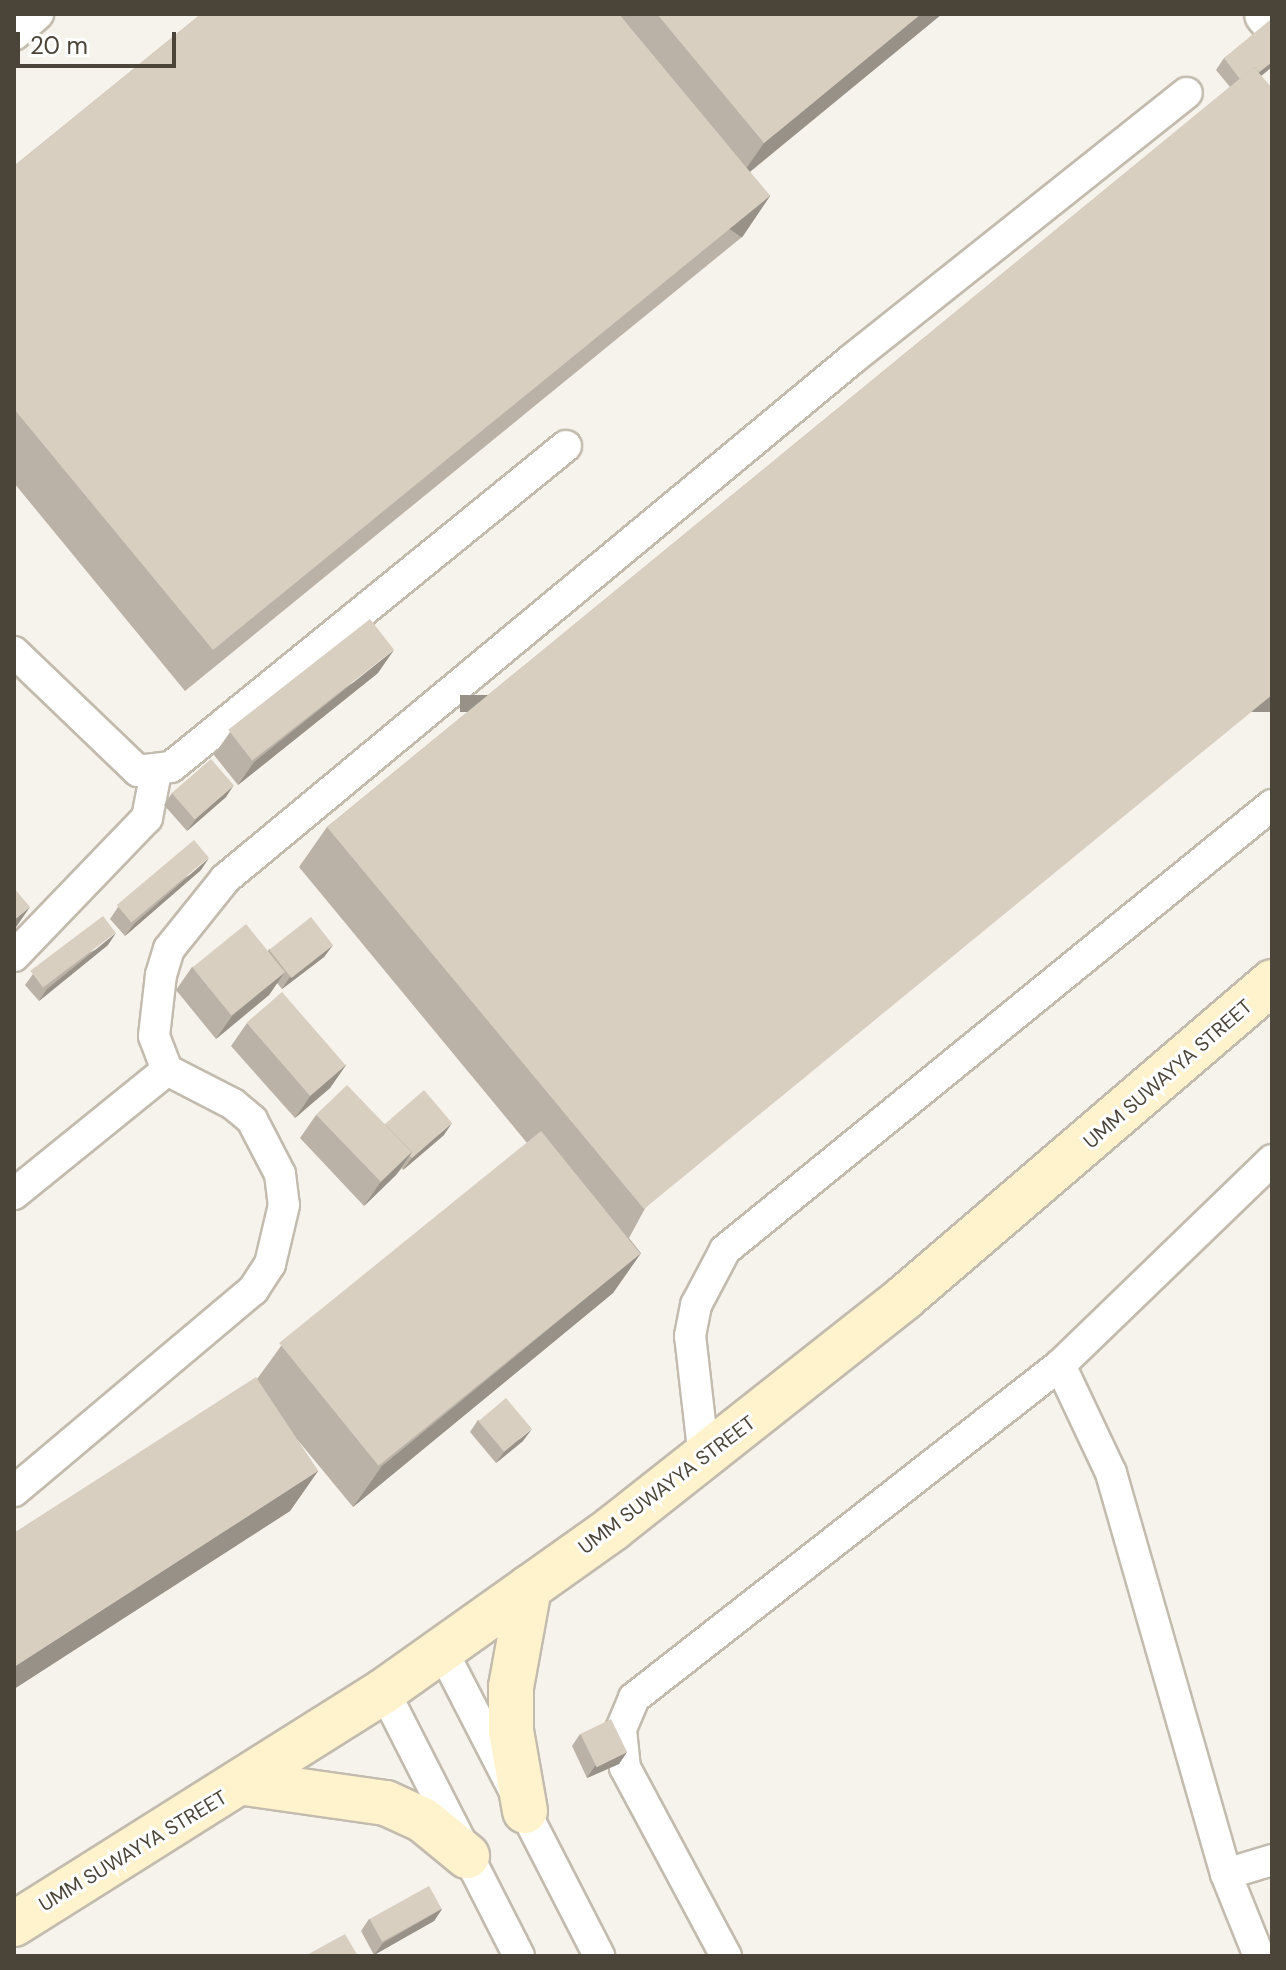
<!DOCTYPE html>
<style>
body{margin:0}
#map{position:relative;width:1286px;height:1970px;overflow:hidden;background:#f6f3ec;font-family:"DM Sans",sans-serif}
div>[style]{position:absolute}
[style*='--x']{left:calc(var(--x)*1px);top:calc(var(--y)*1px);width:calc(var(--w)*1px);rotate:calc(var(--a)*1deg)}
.roads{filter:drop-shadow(2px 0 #c2bbae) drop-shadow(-2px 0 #c2bbae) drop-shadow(0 2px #c2bbae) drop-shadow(0 -2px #c2bbae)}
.lane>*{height:30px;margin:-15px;padding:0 15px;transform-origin:15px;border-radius:15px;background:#fff}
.street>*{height:44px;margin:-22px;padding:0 22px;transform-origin:22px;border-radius:22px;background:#fff}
.secondary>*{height:44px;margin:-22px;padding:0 22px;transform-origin:22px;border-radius:22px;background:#fff3cd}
.wall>*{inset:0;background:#bab2a6}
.shaded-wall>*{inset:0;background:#979187;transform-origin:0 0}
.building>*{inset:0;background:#d8cfc1;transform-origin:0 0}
span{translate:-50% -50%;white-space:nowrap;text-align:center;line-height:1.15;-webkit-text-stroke:6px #fff;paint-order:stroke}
.street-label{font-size:20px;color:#4b4439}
.frame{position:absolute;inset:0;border:16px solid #4b4439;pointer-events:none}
.scale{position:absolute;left:16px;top:32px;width:160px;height:36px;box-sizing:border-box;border:4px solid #4b4439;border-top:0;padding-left:10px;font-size:24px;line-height:28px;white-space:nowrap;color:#4b4439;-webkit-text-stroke:6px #fff;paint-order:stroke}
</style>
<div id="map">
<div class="roads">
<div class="lane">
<div style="--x:14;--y:35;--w:32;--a:-41"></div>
<div style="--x:14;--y:652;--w:172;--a:43.8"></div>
<div style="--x:138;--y:771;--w:33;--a:-7"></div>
<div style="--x:171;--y:767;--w:509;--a:-39.1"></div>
<div style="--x:14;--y:956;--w:192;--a:-46.1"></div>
<div style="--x:147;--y:818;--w:47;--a:-78.9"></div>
<div style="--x:167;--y:1070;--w:36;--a:-111"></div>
<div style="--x:154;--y:1036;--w:61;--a:-83.5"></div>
<div style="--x:161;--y:975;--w:27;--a:-73"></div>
<div style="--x:169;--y:949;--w:90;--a:-51.3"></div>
<div style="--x:225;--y:879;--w:813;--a:-39.66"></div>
<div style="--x:851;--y:360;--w:429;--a:-38.5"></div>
<div style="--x:14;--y:1194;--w:197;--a:-39"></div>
<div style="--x:167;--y:1070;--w:74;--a:27.3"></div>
<div style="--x:233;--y:1104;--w:25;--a:40"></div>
<div style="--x:252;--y:1120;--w:61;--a:62.6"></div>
<div style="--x:280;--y:1174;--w:31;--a:83"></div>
<div style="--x:284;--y:1205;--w:61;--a:103.3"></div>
<div style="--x:270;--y:1264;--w:31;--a:123"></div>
<div style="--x:253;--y:1290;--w:312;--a:139.9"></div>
<div style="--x:1060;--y:1365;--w:119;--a:64.7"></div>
<div style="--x:1111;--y:1473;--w:417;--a:74"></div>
<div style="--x:1226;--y:1874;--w:88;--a:68.1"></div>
<div style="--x:704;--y:1458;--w:123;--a:-96.5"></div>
<div style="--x:690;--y:1336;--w:32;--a:-79"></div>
<div style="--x:696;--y:1305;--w:62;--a:-62.2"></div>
<div style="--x:725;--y:1250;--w:705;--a:-39.13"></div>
<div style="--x:443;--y:1652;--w:342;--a:62.8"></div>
<div style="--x:384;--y:1691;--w:297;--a:63"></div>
<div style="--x:1226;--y:1874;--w:48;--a:-16.9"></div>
<div style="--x:726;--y:1956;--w:213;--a:-118.2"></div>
<div style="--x:625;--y:1768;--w:39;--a:-96"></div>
<div style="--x:621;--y:1729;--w:34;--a:-67"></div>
<div style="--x:634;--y:1698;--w:541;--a:-38.01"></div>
<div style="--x:1060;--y:1365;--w:295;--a:-44"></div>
</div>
<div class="street">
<div style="--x:1267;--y:14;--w:8;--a:50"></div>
</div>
<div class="secondary">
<div style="--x:245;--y:1783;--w:142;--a:8.1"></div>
<div style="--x:386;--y:1803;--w:41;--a:24.7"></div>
<div style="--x:423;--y:1820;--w:57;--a:39.3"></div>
<div style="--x:525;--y:1811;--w:81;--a:-99.9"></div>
<div style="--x:511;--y:1731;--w:44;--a:-90"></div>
<div style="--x:511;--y:1687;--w:101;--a:-79.7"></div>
<div style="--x:14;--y:1924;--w:437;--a:-32.2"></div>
<div style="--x:384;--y:1691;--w:281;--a:-35.4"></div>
<div style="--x:613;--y:1528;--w:372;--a:-38.3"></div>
<div style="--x:905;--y:1297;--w:484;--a:-40.6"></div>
</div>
</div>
<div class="wall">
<div style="clip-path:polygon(201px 14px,942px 14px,750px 172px,770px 196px,742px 237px,185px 691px,14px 483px,14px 166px)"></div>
<div style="clip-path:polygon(1272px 23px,1272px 67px,1261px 76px,629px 1238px,641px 1253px,613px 1293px,353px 1507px,296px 1438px,318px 1471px,290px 1511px,14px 1689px,14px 1533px,257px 1379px,281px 1346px,527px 1143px,299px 867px,327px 827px,1230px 87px,1216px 70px,1224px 58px)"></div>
<div style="clip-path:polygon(378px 673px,238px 785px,214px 755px,230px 732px)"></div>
<div style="clip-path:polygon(172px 793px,226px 797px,187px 831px,164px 805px)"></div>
<div style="clip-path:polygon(201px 870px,125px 936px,110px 919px,118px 907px)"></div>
<div style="clip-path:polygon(108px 945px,39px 1001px,25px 985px,33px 974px)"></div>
<div style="clip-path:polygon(333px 945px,324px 957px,282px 989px,277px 983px,269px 995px,216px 1039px,176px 990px,192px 967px,268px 951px,269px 949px)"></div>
<div style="clip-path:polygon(247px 1023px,346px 1065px,330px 1088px,295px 1118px,231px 1046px)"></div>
<div style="clip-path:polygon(316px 1115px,385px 1124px,444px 1135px,403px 1170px,402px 1168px,396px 1175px,364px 1206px,300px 1138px)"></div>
<div style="clip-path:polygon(478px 1420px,523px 1441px,496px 1463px,470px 1432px)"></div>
<div style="clip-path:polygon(580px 1734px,627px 1752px,619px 1764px,587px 1778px,572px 1746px)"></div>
<div style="clip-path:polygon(442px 1909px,434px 1921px,374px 1955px,361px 1931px,369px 1919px)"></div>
</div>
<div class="shaded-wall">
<div style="clip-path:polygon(921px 14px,942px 14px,736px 183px,764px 143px)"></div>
<div style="clip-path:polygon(1272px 62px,1272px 67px,1236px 96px,1245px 84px)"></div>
<div style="left:770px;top:196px;width:50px;height:719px;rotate:124deg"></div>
<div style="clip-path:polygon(394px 650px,378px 673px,238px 785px,254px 762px)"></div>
<div style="left:1272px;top:695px;width:17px;height:812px;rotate:90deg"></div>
<div style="clip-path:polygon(234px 785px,226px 797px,187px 831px,196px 819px)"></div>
<div style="clip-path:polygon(209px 858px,201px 870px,125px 936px,134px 924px)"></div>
<div style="clip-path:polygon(30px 907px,14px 930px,14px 920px)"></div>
<div style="clip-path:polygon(116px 933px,108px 945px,39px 1001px,47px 989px)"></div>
<div style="clip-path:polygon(333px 945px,324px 957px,282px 989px,290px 977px)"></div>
<div style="clip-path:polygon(285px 972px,269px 995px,216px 1039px,232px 1016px)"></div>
<div style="clip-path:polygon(346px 1065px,330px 1088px,295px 1118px,311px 1095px)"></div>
<div style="clip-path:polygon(452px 1123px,444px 1135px,403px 1170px,412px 1158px)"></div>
<div style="clip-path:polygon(412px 1152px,396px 1175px,364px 1206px,380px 1183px)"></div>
<div style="clip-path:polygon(641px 1253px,613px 1293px,353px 1507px,382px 1466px)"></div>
<div style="clip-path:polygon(532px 1429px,523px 1441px,496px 1463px,504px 1452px)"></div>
<div style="clip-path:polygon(318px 1471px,290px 1511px,14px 1689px,14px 1667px)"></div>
<div style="clip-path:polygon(627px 1752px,619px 1764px,587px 1778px,595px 1766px)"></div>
<div style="clip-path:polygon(442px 1909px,434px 1921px,374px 1955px,383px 1943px)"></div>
</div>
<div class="building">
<div style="clip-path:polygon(201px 14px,619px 14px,770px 196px,213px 650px,14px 409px,14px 166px)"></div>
<div style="clip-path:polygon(657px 14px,921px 14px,764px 143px)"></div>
<div style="clip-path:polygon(1270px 20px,1272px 23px,1272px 62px,1259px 72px,1254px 67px,1240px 79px,1224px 58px)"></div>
<div style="clip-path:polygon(1254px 67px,1272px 88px,1272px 695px,644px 1209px,327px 827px)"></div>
<div style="left:370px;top:619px;width:39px;height:180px;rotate:52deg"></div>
<div style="left:211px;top:759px;width:35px;height:52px;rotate:49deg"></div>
<div style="left:194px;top:840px;width:23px;height:101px;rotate:50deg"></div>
<div style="clip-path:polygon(14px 888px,30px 907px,14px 920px)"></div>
<div style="left:103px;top:916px;width:21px;height:91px;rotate:53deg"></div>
<div style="left:311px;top:917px;width:36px;height:53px;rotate:52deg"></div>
<div style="left:246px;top:924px;width:62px;height:69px;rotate:51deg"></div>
<div style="left:282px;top:992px;width:97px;height:47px;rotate:49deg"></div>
<div style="left:347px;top:1085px;width:93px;height:43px;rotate:46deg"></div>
<div style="clip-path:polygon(424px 1090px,452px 1123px,412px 1158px,410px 1156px,412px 1152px,385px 1124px)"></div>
<div style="left:541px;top:1131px;width:158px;height:337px;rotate:51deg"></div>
<div style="clip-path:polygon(256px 1377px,318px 1471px,14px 1667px,14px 1533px)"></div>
<div style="left:506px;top:1398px;width:40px;height:36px;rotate:50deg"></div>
<div style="left:611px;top:1719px;width:37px;height:34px;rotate:64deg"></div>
<div style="left:429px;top:1886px;width:26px;height:68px;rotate:61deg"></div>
<div style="clip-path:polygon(345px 1934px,358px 1956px,305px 1956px)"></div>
</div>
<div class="street-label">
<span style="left:1168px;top:1074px;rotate:-41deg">UMM SUWAYYA STREET</span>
<span style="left:667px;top:1485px;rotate:-37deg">UMM SUWAYYA STREET</span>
<span style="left:133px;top:1851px;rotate:-31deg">UMM SUWAYYA STREET</span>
</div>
<div class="frame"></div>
<div class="scale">20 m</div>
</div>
